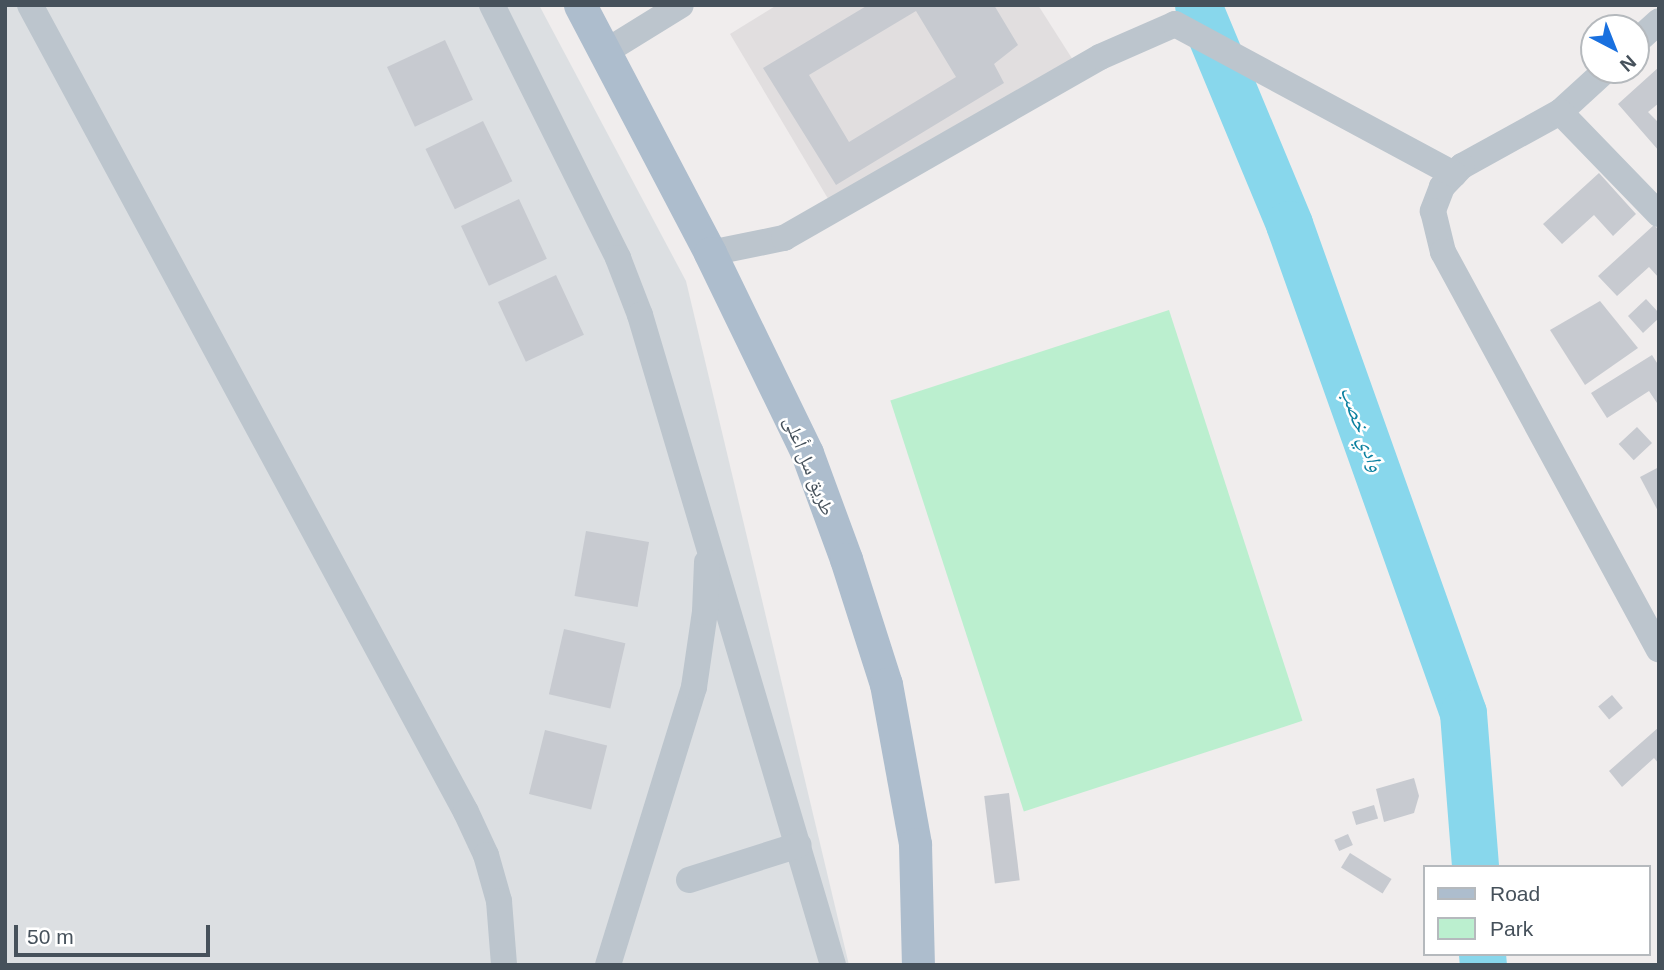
<!DOCTYPE html>
<meta charset="utf-8">
<style>
body{margin:0}
#map{position:relative;width:1664px;height:970px;overflow:hidden;background:#f0eded;font-family:Helvetica,"Noto Naskh Arabic",sans-serif}
div>[style]{position:absolute}
[style*='--x']{left:calc(var(--x)*1px);top:calc(var(--y)*1px);width:calc(var(--w)*1px);rotate:calc(var(--a)*1deg)}
.education>*{inset:0;background:#e1dedf}
.airport>*{inset:0;background:#dcdfe2}
.green>*{inset:0;background:#bbefcf;transform-origin:0 0}
.river>*{height:47px;margin:-23.5px;padding:0 23.5px;transform-origin:23.5px;border-radius:23.5px;background:#88d7ec}
.building>*{inset:0;background:#c7cad0;transform-origin:0 0}
.minor>*{height:26px;margin:-13px;padding:0 13px;transform-origin:13px;border-radius:13px;background:#bcc5cd}
.major>*{height:33px;margin:-16.5px;padding:0 16.5px;transform-origin:16.5px;border-radius:16.5px;background:#adbdcd}
span{translate:-50% -50%;white-space:nowrap;text-align:center;line-height:1.15;-webkit-text-stroke:5px #fff;paint-order:stroke}
.street-label{font-size:19px;color:#46515b}
.water-label{font-size:21px;color:#0c81a0;font-style:italic}
.frame{position:absolute;inset:0;border:7px solid #46515b;pointer-events:none}
.legend{position:absolute;left:1423px;top:865px;width:228px;height:91px;box-sizing:border-box;background:#fff;border:2px solid #b5b9bd;margin:0;padding:9px 12px;list-style:none;font-size:21px;color:#46515b}
.legend li{display:flex;align-items:center;gap:14px;height:35px}
.legend b{width:35px;border:2px solid #b5b9bd}
.north{position:absolute;left:1580px;top:14px;width:70px;height:70px;box-sizing:border-box;background:#fff;border:2px solid #b5b9bd;border-radius:50%;rotate:138deg;font-size:19px;font-weight:700;line-height:28px;text-align:center;color:#46515b}
.north::after{content:'';display:block;margin:auto;width:24px;height:32px;background:#1970df;clip-path:polygon(50% 0,100% 100%,50% 72%,0 100%)}
.scale{position:absolute;left:14px;top:925px;width:196px;height:32px;box-sizing:border-box;border:4px solid #46515b;border-top:0;padding-left:9px;font-size:21px;line-height:24px;white-space:nowrap;color:#46515b;-webkit-text-stroke:5px #fff;paint-order:stroke}
</style>
<div id="map">
<div class="education">
<div style="clip-path:polygon(777px 5px,1038px 5px,1073px 60px,830px 202px,730px 34px)"></div>
</div>
<div class="airport">
<div style="clip-path:polygon(5px 5px,539px 5px,686px 281px,849px 965px,5px 965px)"></div>
</div>
<div class="green">
<div style="left:1169px;top:310px;width:432px;height:293px;rotate:72deg"></div>
</div>
<div class="river">
<div style="--x:1198;--y:5;--w:237;--a:67.4"></div>
<div style="--x:1289;--y:224;--w:519;--a:70.41"></div>
<div style="--x:1463;--y:713;--w:154;--a:85.5"></div>
<div style="--x:1482;--y:954;--w:11;--a:85"></div>
</div>
<div class="building">
<div style="clip-path:polygon(evenodd,868px 5px,994px 5px,1018px 45px,994px 64px,1004px 83px,836px 185px,763px 68px,868px 5px,916px 11px,956px 77px,849px 142px,809px 75px,916px 11px)"></div>
<div style="left:445px;top:40px;width:66px;height:64px;rotate:65deg"></div>
<div style="clip-path:polygon(1659px 67px,1659px 103px,1648px 112px,1659px 123px,1659px 151px,1618px 104px)"></div>
<div style="left:483px;top:121px;width:67px;height:64px;rotate:64deg"></div>
<div style="clip-path:polygon(1599px 173px,1636px 214px,1613px 236px,1594px 215px,1562px 244px,1543px 224px)"></div>
<div style="left:519px;top:199px;width:66px;height:64px;rotate:65deg"></div>
<div style="clip-path:polygon(1654px 225px,1659px 230px,1659px 278px,1649px 267px,1617px 296px,1598px 276px)"></div>
<div style="left:556px;top:275px;width:66px;height:64px;rotate:65deg"></div>
<div style="clip-path:polygon(1646px 299px,1659px 313px,1659px 318px,1643px 333px,1628px 316px)"></div>
<div style="clip-path:polygon(1600px 301px,1638px 348px,1585px 385px,1550px 330px)"></div>
<div style="clip-path:polygon(1652px 355px,1659px 366px,1659px 406px,1649px 391px,1607px 418px,1591px 393px)"></div>
<div style="left:1637px;top:427px;width:22px;height:25px;rotate:47deg"></div>
<div style="clip-path:polygon(1659px 467px,1659px 513px,1640px 477px)"></div>
<div style="left:586px;top:531px;width:64px;height:66px;rotate:10deg"></div>
<div style="left:564px;top:629px;width:63px;height:67px;rotate:13deg"></div>
<div style="left:1612px;top:695px;width:17px;height:18px;rotate:50deg"></div>
<div style="clip-path:polygon(1659px 727px,1659px 764px,1654px 758px,1622px 787px,1609px 771px)"></div>
<div style="left:545px;top:730px;width:64px;height:66px;rotate:14deg"></div>
<div style="clip-path:polygon(1414px 778px,1419px 796px,1414px 813px,1384px 822px,1376px 789px)"></div>
<div style="left:1009px;top:793px;width:88px;height:25px;rotate:83deg"></div>
<div style="left:1374px;top:805px;width:14px;height:23px;rotate:73deg"></div>
<div style="left:1348px;top:834px;width:12px;height:15px;rotate:66deg"></div>
<div style="left:1350px;top:853px;width:49px;height:17px;rotate:32deg"></div>
</div>
<div class="minor">
<div style="--x:30;--y:5;--w:917;--a:61.62"></div>
<div style="--x:466;--y:812;--w:47;--a:65.1"></div>
<div style="--x:486;--y:855;--w:48;--a:74.2"></div>
<div style="--x:499;--y:901;--w:64;--a:85.5"></div>
<div style="--x:492;--y:5;--w:283;--a:63.5"></div>
<div style="--x:618;--y:258;--w:61;--a:68.9"></div>
<div style="--x:640;--y:315;--w:678;--a:73.46"></div>
<div style="--x:1636;--y:42;--w:31;--a:-42"></div>
<div style="--x:605;--y:52;--w:89;--a:-31.7"></div>
<div style="--x:1606;--y:70;--w:62;--a:137.6"></div>
<div style="--x:1560;--y:112;--w:112;--a:151.1"></div>
<div style="--x:1462;--y:166;--w:29;--a:134"></div>
<div style="--x:1442;--y:187;--w:26;--a:111"></div>
<div style="--x:1433;--y:211;--w:42;--a:76.3"></div>
<div style="--x:1443;--y:252;--w:452;--a:61.5"></div>
<div style="--x:1560;--y:112;--w:142;--a:45.9"></div>
<div style="--x:710;--y:253;--w:76;--a:-11.5"></div>
<div style="--x:784;--y:238;--w:364;--a:-29.8"></div>
<div style="--x:1100;--y:57;--w:82;--a:-23.7"></div>
<div style="--x:1175;--y:24;--w:317;--a:28.3"></div>
<div style="--x:689;--y:880;--w:115;--a:-17.7"></div>
<div style="--x:608;--y:965;--w:291;--a:-72.8"></div>
<div style="--x:694;--y:687;--w:76;--a:-81.7"></div>
<div style="--x:705;--y:612;--w:50;--a:-87.7"></div>
</div>
<div class="major">
<div style="--x:580;--y:5;--w:280;--a:62.3"></div>
<div style="--x:710;--y:253;--w:222;--a:64.1"></div>
<div style="--x:807;--y:453;--w:113;--a:69.8"></div>
<div style="--x:846;--y:559;--w:131;--a:72.3"></div>
<div style="--x:886;--y:684;--w:163;--a:79.7"></div>
<div style="--x:915;--y:844;--w:121;--a:88.6"></div>
</div>
<div class="street-label">
<span style="left:809px;top:466px;rotate:68deg">طريق سل أعلى</span>
</div>
<div class="water-label">
<span style="left:1362px;top:429px;rotate:70deg">وادي خصب</span>
</div>
<div class="frame"></div>
<ul class="legend">
<li><b style="height:9px;background:#adbdcd"></b>Road</li>
<li><b style="height:19px;background:#bbefcf"></b>Park</li>
</ul>
<div class="north">N</div>
<div class="scale">50 m</div>
</div>
